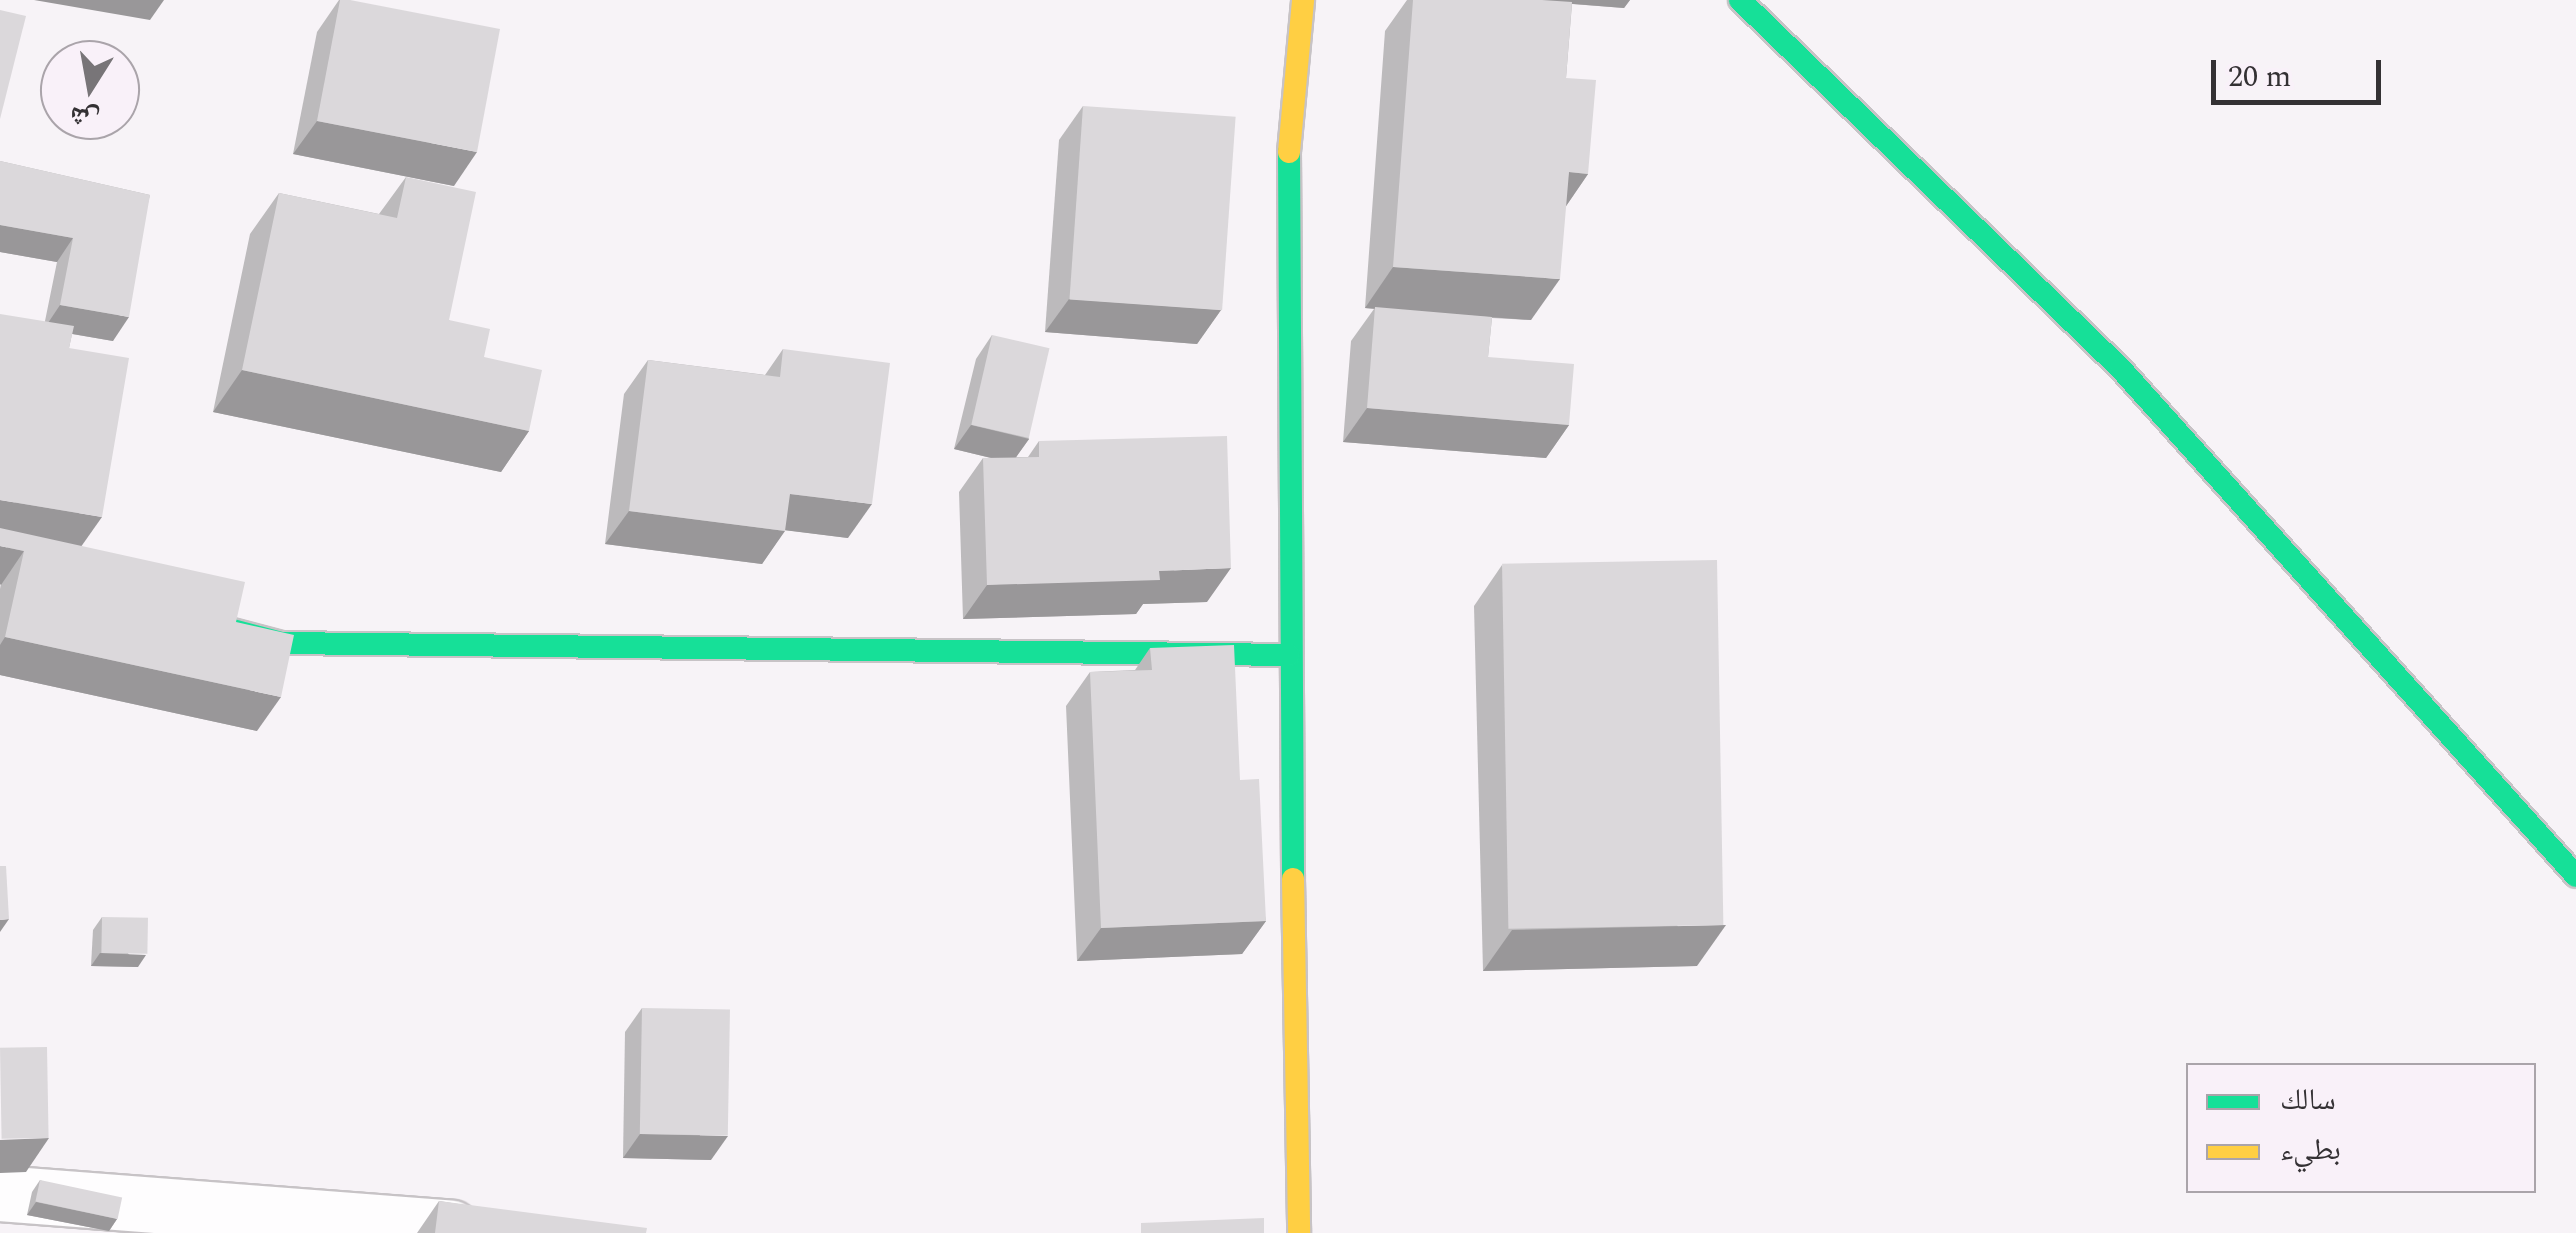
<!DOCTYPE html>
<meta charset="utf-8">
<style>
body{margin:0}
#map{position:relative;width:2576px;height:1233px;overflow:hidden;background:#f7f3f7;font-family:Spectral,"Noto Naskh Arabic",serif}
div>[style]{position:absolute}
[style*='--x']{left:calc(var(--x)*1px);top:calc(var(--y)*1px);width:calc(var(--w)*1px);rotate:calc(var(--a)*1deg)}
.roads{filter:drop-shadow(2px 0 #c7c3c6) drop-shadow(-2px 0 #c7c3c6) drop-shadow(0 2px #c7c3c6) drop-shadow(0 -2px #c7c3c6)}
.street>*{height:55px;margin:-27.5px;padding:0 27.5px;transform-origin:27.5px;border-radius:27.5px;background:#fefdfe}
.fast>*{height:22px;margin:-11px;padding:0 11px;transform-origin:11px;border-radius:11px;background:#16e098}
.slow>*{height:22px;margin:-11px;padding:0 11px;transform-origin:11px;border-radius:11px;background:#ffcf43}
.wall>*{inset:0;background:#bcbabc}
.shaded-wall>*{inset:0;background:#999799}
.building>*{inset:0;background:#dbd8db;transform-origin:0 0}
span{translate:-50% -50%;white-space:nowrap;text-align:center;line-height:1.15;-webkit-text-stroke:8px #f9f1f9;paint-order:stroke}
.legend{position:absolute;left:2186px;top:1063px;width:350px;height:130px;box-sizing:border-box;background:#f9f1f9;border:2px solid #aaa4aa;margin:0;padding:12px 18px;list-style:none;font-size:30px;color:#343134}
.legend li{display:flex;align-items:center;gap:20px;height:50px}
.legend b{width:50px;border:2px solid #aaa4aa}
.north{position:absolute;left:40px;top:40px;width:100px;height:100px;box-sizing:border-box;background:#f9f1f9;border:2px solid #aaa4aa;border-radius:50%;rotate:191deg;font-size:28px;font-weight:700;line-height:40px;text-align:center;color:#343134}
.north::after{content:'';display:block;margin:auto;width:35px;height:45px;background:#787578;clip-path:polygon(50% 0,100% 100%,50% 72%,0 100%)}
.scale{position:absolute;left:2211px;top:60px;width:170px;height:45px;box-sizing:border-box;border:5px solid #343134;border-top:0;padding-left:12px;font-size:30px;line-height:35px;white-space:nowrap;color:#343134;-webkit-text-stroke:8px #f9f1f9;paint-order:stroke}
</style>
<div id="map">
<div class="roads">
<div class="street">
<div style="--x:0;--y:1193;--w:452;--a:4.4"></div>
</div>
<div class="fast">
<div style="--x:1740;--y:0;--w:530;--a:44.08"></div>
<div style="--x:2121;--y:369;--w:681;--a:48.09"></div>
<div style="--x:1289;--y:152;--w:727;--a:89.68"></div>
<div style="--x:221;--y:627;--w:63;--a:14.7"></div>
<div style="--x:282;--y:643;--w:1007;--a:0.68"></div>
</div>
<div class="slow">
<div style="--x:1289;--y:152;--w:153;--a:-84.7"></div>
<div style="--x:1293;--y:879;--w:354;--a:89"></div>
</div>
</div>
<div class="wall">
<div style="clip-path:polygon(339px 0,350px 0,454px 186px,293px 154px,317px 32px)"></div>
<div style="clip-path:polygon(1407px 0,1630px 0,1624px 8px,1572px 4px,1566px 78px,1588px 174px,1566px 206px,1531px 320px,1492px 318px,1488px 357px,1569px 425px,1546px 458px,1343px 442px,1351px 341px,1374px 309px,1365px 308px,1385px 31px)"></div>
<div style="clip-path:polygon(1083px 106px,1221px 310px,1197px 344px,1045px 332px,1059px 140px)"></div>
<div style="clip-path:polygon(0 161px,150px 195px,113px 341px,72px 334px,69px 348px,81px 546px,236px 622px,257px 731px,0 675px,0 589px,45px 321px,57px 262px,0 252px)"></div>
<div style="clip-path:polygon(406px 177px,449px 320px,484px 357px,529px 431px,501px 472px,213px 412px,250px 234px,279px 193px,379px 214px)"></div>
<div style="clip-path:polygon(992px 335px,1029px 439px,1016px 457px,1028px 457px,1039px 441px,1207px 602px,1143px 604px,1136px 614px,963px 619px,959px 492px,983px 458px,991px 458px,954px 449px,976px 359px)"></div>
<div style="clip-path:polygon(783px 349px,848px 538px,785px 530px,762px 564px,605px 544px,624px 394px,648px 360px,765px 375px)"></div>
<div style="clip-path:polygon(1502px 565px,1697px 966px,1483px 971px,1474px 606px)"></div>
<div style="clip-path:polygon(1150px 648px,1240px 780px,1266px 921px,1242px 954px,1077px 961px,1066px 706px,1090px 672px,1135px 670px)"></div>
<div style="clip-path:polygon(102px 917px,138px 967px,91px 966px,93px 930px)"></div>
<div style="clip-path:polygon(642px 1008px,711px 1160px,623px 1158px,625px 1032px)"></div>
<div style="clip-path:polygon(40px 1180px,117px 1219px,109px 1231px,27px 1215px,32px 1192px)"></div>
<div style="clip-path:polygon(439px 1201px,646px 1233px,417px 1233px)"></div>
</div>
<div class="shaded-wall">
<div style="clip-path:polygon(34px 0,164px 0,150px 20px)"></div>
<div style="clip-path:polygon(1524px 0,1630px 0,1624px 8px)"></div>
<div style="clip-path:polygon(317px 121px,477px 152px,454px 186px,293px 154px)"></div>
<div style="clip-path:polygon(1569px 172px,1588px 174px,1560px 215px)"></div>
<div style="clip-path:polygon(0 225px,73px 238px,57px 262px,0 252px)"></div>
<div style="clip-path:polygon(1393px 267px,1560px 279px,1531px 320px,1365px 308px)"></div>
<div style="clip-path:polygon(1069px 299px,1221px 310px,1197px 344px,1045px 332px)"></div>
<div style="clip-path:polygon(60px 305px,129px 317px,113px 341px,44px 329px)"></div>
<div style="clip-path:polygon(242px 370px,529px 431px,501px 472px,213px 412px)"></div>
<div style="clip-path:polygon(1367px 408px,1569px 425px,1546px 458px,1343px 442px)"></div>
<div style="clip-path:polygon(971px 425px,1029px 439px,1012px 463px,954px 449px)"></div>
<div style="clip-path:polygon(790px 494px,872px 504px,848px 538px,767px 528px)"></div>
<div style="clip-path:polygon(0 500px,102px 517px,78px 551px,0 537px)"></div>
<div style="clip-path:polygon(629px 511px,785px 531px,762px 564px,605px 544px)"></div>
<div style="clip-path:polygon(0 546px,24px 551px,1px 585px,0 584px)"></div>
<div style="clip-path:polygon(1231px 568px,1207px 602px,1143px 604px,1136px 614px,963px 619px,987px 585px,1159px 571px)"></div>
<div style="clip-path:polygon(5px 637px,281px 697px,257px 731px,0 675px,0 645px)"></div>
<div style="clip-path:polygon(9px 919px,0 932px,0 920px)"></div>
<div style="clip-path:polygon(1266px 921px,1242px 954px,1077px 961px,1101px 928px)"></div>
<div style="clip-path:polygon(1726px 925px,1697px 966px,1483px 971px,1512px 930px)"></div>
<div style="clip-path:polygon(100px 953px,146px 955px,138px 967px,91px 966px)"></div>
<div style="clip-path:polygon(640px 1134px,728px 1136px,711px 1160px,623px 1158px)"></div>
<div style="clip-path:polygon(49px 1138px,26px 1172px,0 1173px,0 1140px)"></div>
<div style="clip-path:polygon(36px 1202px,117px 1219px,109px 1231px,27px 1215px)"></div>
</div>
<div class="building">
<div style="clip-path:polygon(340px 0,350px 0,500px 29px,477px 152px,317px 121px)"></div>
<div style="clip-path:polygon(1413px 0,1542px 0,1572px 2px,1566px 78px,1596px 80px,1588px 174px,1569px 172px,1560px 279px,1393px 267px)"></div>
<div style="clip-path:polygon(0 10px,26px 16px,0 119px)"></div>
<div style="left:1083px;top:106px;width:153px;height:194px;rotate:4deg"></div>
<div style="clip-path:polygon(0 161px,150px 195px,129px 317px,60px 305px,73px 238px,0 225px)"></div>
<div style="clip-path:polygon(406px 177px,476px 192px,449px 320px,490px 329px,484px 357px,542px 370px,529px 431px,242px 370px,279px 193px,397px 218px)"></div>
<div style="clip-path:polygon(1375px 307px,1492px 317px,1488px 357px,1574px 364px,1569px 425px,1367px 408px)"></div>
<div style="clip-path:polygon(0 314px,74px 326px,69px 348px,129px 358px,102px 517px,0 500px)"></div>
<div style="left:992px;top:335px;width:59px;height:92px;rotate:13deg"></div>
<div style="clip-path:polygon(783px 349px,890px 363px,872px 504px,790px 494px,785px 531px,629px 511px,648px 360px,780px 377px)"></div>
<div style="clip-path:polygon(1227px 436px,1231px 568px,1159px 571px,1160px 580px,987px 585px,983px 458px,1039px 457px,1039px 441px)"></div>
<div style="clip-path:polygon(0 528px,245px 582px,236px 622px,294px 635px,281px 697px,5px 637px,24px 551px,0 546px)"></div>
<div style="left:1717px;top:560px;width:365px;height:215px;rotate:89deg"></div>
<div style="clip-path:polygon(1234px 645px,1240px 780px,1259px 779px,1266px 921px,1101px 928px,1090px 672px,1152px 670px,1150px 648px)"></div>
<div style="clip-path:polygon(0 866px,6px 866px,9px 919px,0 920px)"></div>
<div style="left:102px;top:917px;width:46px;height:36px;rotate:1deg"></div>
<div style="left:642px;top:1008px;width:88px;height:126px;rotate:1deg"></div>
<div style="left:47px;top:1047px;width:91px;height:47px;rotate:89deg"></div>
<div style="left:40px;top:1180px;width:84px;height:22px;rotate:12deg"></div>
<div style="clip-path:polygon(439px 1201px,647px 1228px,646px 1233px,435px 1233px)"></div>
<div style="clip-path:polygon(1264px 1218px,1264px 1233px,1141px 1233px,1141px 1223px)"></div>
</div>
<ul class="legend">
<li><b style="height:12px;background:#16e098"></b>سالك</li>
<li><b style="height:12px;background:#ffcf43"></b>بطيء</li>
</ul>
<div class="north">ش</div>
<div class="scale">20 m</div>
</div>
